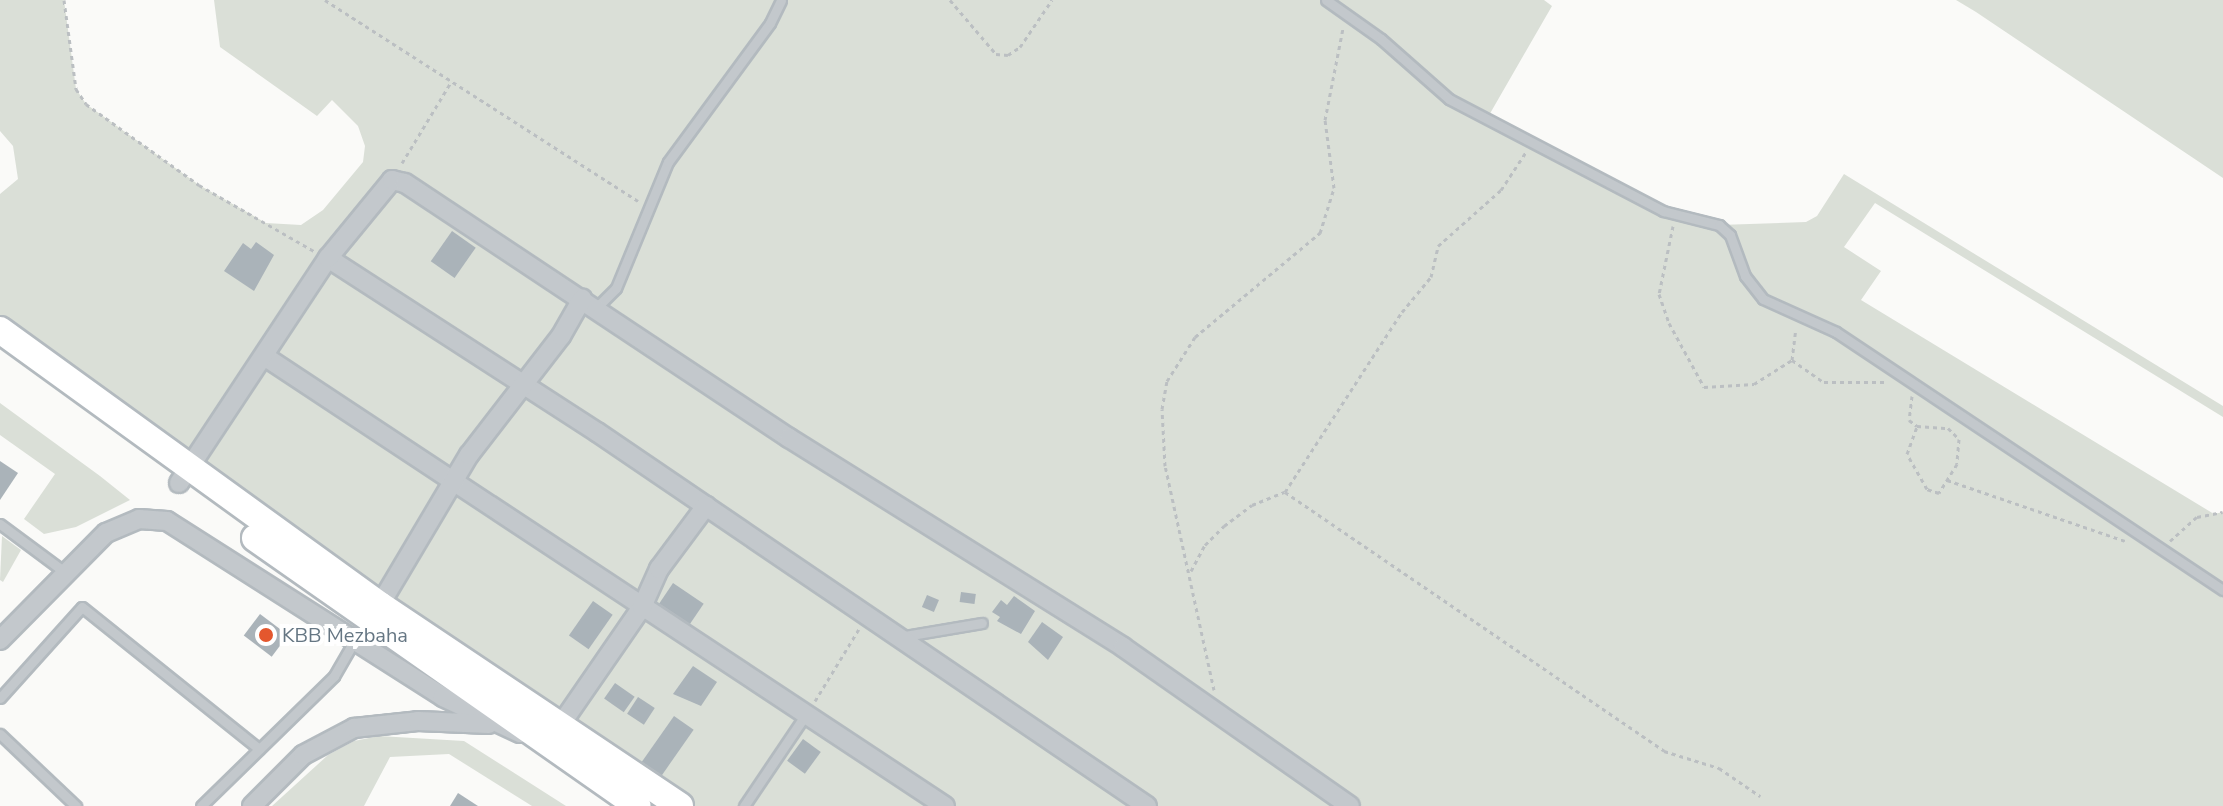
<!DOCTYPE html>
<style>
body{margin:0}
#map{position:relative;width:2223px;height:806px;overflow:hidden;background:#fafaf8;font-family:"Nunito Sans",sans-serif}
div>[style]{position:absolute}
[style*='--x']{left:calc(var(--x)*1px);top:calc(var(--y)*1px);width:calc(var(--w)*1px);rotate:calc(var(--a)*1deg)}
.green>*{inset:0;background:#dadfd7}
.building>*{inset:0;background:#aab3b9;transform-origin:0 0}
.path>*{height:3px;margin-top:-1.5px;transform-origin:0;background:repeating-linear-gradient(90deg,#bbbfc2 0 4px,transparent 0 8px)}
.roads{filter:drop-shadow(2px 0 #b3babf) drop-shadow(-2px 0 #b3babf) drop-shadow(0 2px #b3babf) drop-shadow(0 -2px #b3babf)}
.service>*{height:9px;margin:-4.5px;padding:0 4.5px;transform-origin:4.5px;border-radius:4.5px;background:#c3c8cc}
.minor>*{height:18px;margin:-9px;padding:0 9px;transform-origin:9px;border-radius:9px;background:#c3c8cc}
.secondary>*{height:26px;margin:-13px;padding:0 13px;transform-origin:13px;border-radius:13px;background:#fff}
.dots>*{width:22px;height:22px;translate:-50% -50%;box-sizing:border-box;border:4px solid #fff;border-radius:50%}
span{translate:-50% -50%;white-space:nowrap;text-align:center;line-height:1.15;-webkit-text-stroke:8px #fff;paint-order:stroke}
.poi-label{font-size:20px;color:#657683}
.left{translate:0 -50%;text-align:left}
</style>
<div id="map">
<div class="green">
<div style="clip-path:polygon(0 0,64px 0,76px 89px,86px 104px,199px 185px,266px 223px,301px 225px,323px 210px,363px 162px,365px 146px,358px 126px,332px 100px,317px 116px,220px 47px,214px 0,1544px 0,1552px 6px,1488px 117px,1630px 195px,1719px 225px,1806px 222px,1817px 216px,1844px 174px,2223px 406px,2223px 417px,1875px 203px,1844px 247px,1881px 271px,1861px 300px,2214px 514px,2223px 512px,2223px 806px,688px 806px,0 323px,0 194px,18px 179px,13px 146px,0 131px)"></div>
<div style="clip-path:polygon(1956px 0,2223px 0,2223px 178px,1976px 12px)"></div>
<div style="clip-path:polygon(0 403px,100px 476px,130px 500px,76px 527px,44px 534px,24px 519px,55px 474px,0 435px)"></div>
<div style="clip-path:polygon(2px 536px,21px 550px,3px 582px,0 580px)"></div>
<div style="clip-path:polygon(379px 736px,464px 741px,566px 806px,532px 806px,449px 754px,390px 757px,364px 806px,272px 806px,328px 755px,354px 741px)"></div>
</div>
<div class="building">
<div style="left:452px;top:231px;width:29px;height:37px;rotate:35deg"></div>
<div style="clip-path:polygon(256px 242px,274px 255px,254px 291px,224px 271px,243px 243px,251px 249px)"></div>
<div style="clip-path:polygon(0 461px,18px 473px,0 500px)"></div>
<div style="left:673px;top:583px;width:37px;height:27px;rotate:34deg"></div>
<div style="left:961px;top:592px;width:15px;height:10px;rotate:8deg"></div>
<div style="left:927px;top:595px;width:13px;height:13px;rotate:23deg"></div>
<div style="clip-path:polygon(1014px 596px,1035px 611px,1021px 634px,997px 621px,1000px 617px,992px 612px,1001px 600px,1007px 605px)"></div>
<div style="left:593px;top:601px;width:24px;height:42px;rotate:35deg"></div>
<div style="left:260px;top:614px;width:35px;height:27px;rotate:37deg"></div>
<div style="clip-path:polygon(1042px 622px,1063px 637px,1048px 660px,1028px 642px)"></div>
<div style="clip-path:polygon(693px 666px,717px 682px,701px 706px,673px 694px)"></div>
<div style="left:615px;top:683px;width:24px;height:19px;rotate:35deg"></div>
<div style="left:638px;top:697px;width:20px;height:20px;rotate:33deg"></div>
<div style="left:674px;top:716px;width:24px;height:56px;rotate:35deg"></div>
<div style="left:803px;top:739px;width:22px;height:27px;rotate:36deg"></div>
<div style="clip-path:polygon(458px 793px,478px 806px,450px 806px)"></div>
</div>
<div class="path">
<div style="--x:64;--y:0;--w:90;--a:82.3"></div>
<div style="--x:76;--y:89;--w:18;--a:56"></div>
<div style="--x:86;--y:104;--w:139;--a:35.6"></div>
<div style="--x:199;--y:185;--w:133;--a:29.9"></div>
<div style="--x:325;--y:0;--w:372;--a:32.7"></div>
<div style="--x:950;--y:0;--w:71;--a:49.6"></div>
<div style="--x:996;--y:54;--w:12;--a:5"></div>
<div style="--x:1008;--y:55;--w:14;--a:-34"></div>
<div style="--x:1020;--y:47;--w:57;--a:-55.8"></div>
<div style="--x:402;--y:163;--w:95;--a:-58.8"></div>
<div style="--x:1673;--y:226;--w:69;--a:101.6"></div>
<div style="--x:1659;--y:294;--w:31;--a:71"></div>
<div style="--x:1669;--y:323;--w:73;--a:61.3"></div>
<div style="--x:1704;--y:387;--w:50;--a:-3.4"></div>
<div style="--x:1754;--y:384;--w:45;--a:-32.3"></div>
<div style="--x:1792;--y:360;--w:39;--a:35"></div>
<div style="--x:1824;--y:382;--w:60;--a:0"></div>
<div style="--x:1792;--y:360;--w:31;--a:-83"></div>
<div style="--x:1912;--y:396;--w:24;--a:97"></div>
<div style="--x:1909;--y:420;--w:10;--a:37"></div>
<div style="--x:1917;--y:426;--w:31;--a:4"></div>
<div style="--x:1948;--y:428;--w:16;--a:45"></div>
<div style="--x:1959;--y:439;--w:25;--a:95"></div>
<div style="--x:1957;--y:464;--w:34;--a:122"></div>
<div style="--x:1939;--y:493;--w:13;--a:-162"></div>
<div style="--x:1927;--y:489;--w:40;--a:-119.7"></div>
<div style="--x:1907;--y:454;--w:30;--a:-70"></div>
<div style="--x:1947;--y:480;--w:188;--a:18.9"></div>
<div style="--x:1285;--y:492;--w:459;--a:34.3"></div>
<div style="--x:1664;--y:751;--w:58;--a:17.2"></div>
<div style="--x:1719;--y:768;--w:50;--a:34.3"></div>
<div style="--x:2170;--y:541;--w:36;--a:-42"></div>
<div style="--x:2197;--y:517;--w:26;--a:-11"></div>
<div style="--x:1191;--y:571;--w:30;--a:-62"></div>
<div style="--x:1205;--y:545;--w:27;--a:-45"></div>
<div style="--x:1224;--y:526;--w:35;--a:-37"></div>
<div style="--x:1252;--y:505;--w:35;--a:-22"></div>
<div style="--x:1285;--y:492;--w:215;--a:-57"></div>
<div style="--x:1402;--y:312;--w:45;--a:-50.4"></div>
<div style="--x:1431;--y:277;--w:32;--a:-77"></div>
<div style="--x:1438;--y:246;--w:84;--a:-41.6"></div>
<div style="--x:1501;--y:190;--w:45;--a:-56.7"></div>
<div style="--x:1214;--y:690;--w:229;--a:-102.3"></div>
<div style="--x:1165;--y:466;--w:57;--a:-93"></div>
<div style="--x:1162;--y:409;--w:28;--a:-80"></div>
<div style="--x:1167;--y:381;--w:52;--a:-57.5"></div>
<div style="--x:1195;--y:337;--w:163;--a:-39.8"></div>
<div style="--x:1320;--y:233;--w:47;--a:-72.7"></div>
<div style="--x:1334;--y:188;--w:69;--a:-97.5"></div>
<div style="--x:1325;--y:120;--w:94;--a:-78.9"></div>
<div style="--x:815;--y:701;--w:84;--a:-58.6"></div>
</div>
<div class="roads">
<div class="service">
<div style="--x:1326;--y:0;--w:67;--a:35.3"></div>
<div style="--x:1381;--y:39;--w:91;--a:41.4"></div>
<div style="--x:1449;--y:99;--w:242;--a:27.6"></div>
<div style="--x:1663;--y:211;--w:58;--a:14"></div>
<div style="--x:1719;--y:225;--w:15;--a:42"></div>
<div style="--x:1730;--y:235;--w:44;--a:69.9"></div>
<div style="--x:1745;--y:276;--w:29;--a:52"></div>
<div style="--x:1763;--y:299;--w:80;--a:24.3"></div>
<div style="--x:1836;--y:332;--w:465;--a:33.7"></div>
<div style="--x:596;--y:308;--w:28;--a:-45"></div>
<div style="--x:616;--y:288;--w:136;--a:-67.6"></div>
<div style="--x:668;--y:162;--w:172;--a:-53.7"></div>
<div style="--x:770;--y:23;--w:25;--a:-64"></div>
<div style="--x:0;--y:524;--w:82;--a:36.6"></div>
<div style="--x:899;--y:637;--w:84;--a:-9.6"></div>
<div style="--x:0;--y:698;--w:122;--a:-48"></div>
<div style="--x:82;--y:607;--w:227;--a:38.7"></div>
<div style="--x:0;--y:734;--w:105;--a:43.5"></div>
<div style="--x:201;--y:806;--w:186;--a:-44.3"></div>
<div style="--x:334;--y:676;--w:39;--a:-60"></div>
<div style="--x:744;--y:806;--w:111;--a:-56"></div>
</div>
<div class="minor">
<div style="--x:328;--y:258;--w:320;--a:32.9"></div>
<div style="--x:597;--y:432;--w:665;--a:34.22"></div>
<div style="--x:264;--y:356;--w:816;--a:33.46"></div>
<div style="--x:179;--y:483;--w:270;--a:-56.5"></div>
<div style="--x:328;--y:258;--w:101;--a:-50.6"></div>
<div style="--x:392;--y:180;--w:13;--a:13"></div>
<div style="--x:405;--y:183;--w:461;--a:33.6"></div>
<div style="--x:789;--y:438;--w:394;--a:32"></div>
<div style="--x:1123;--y:647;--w:277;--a:35"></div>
<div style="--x:375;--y:613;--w:184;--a:-59.3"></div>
<div style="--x:469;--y:455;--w:150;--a:-52.3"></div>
<div style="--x:561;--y:336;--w:43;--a:-60.4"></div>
<div style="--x:0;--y:640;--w:151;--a:-45.3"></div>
<div style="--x:106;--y:533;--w:36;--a:-23"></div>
<div style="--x:139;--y:519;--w:28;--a:4"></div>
<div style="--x:167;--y:521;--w:327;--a:32.5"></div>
<div style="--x:443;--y:697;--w:85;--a:25.1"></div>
<div style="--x:555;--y:733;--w:153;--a:-55.4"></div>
<div style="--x:642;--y:607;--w:42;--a:-65.9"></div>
<div style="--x:659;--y:569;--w:79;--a:-53.3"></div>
<div style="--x:252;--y:806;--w:72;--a:-45"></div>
<div style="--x:303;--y:755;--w:58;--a:-27.9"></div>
<div style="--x:354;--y:728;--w:64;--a:-6.2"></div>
<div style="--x:418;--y:721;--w:71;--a:2.4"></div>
</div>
<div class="secondary">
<div style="--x:0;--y:330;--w:469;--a:35.9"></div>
<div style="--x:380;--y:605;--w:361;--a:33.8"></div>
<div style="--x:255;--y:538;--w:467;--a:35"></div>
</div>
</div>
<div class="dots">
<div style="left:266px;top:635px;background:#e4572e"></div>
</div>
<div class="poi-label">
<span class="left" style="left:282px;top:635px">KBB Mezbaha</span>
</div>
</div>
